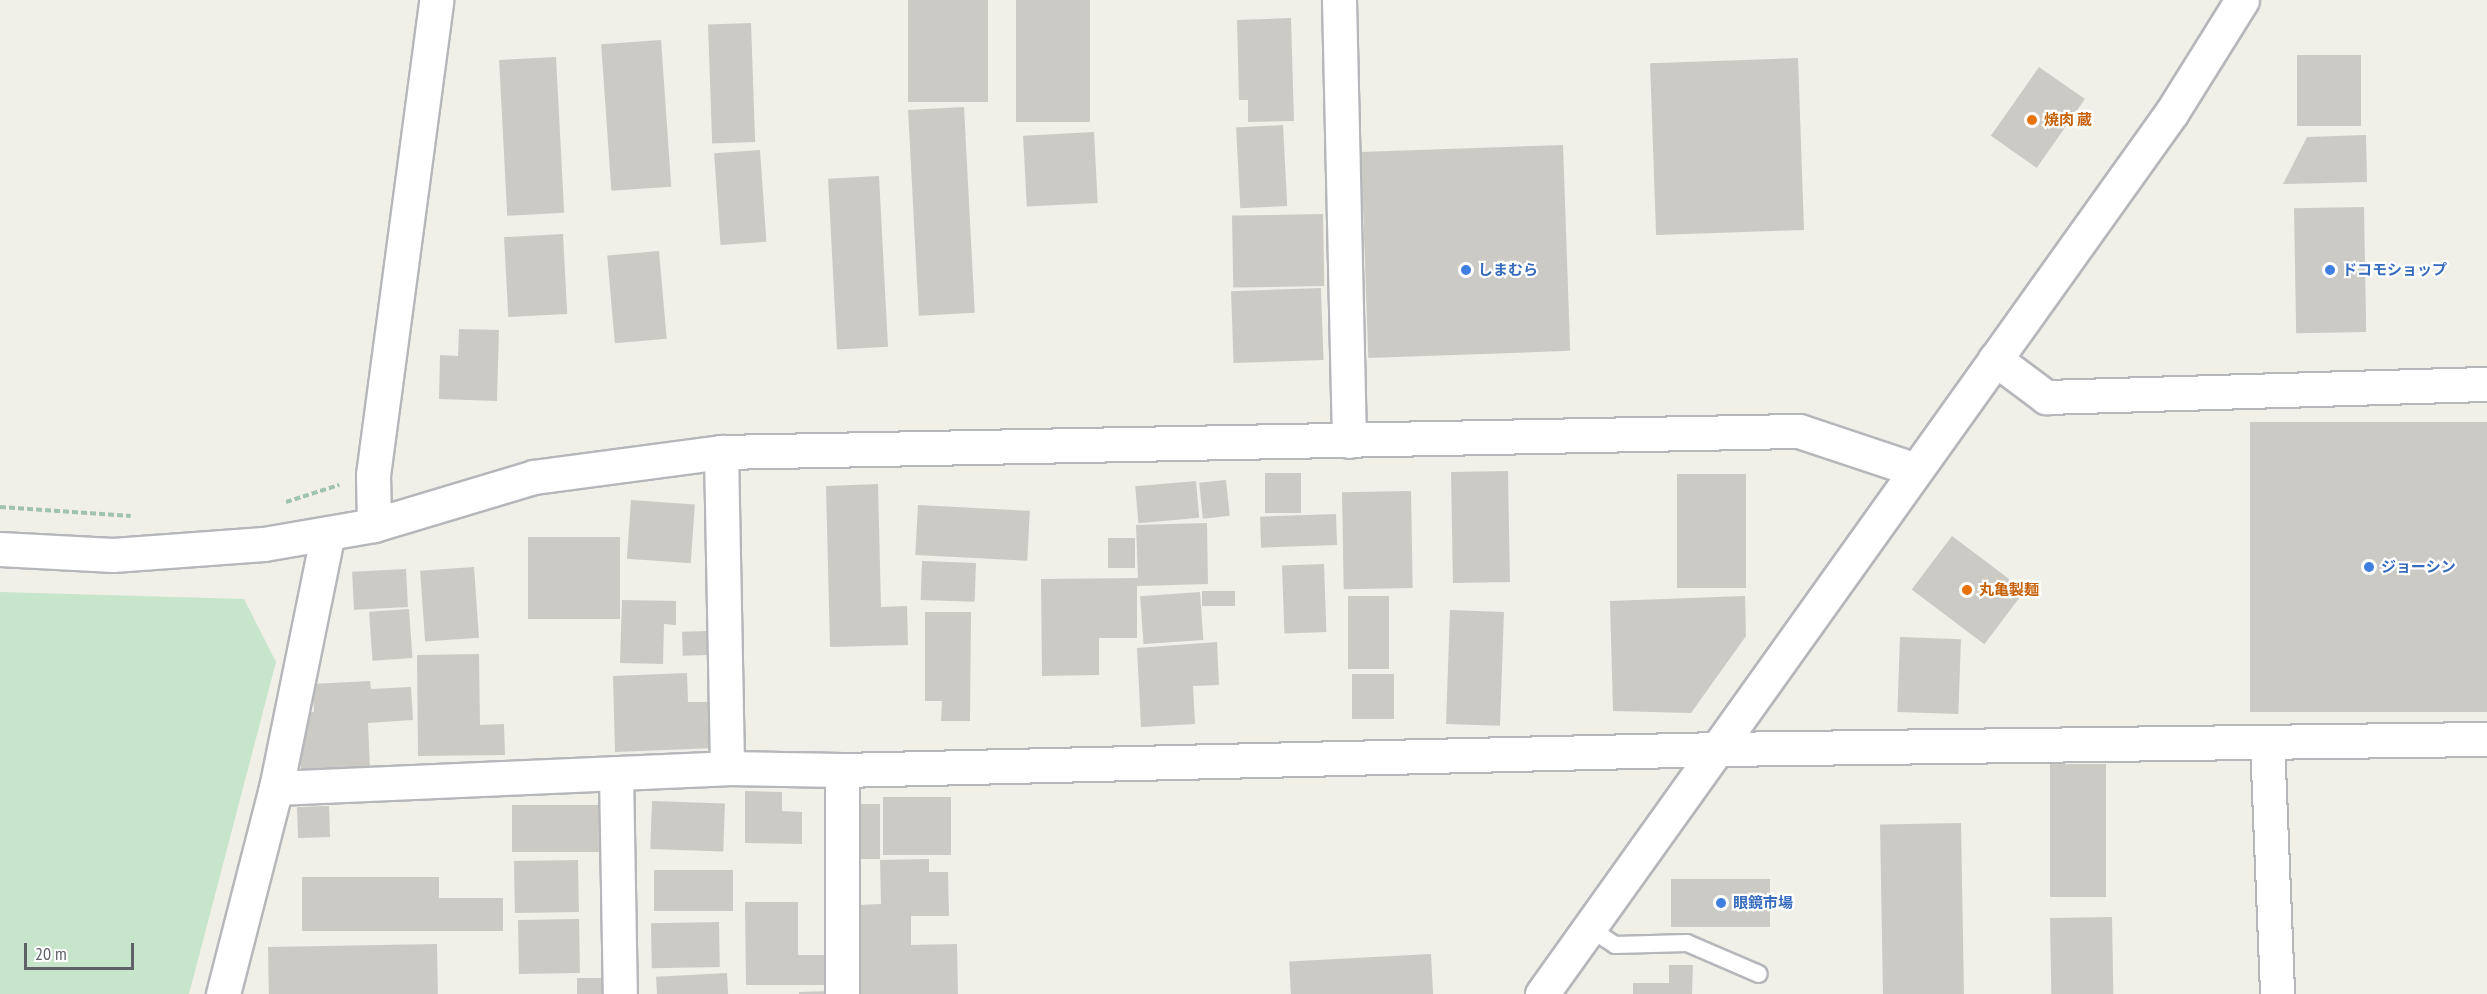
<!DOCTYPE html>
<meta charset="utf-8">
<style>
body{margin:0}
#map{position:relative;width:2487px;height:994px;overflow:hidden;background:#f0efe8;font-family:"PT Sans Narrow","Noto Sans JP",sans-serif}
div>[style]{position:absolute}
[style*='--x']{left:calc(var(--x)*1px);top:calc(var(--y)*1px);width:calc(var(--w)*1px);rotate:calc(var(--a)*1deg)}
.green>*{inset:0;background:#c7e5ca}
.building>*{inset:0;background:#cccac4;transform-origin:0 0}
.path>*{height:4px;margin-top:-2px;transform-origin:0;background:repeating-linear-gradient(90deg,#9fc3ad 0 6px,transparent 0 9px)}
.roads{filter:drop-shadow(2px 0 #b5b7bb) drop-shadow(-2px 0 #b5b7bb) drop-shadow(0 2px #b5b7bb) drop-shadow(0 -2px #b5b7bb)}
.lane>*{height:16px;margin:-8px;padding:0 8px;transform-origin:8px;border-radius:8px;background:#fff}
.street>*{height:33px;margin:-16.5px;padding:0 16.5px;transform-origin:16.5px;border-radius:16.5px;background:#fff}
.secondary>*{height:33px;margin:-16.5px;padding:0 16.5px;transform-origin:16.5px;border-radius:16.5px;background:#fff}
.dots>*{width:16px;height:16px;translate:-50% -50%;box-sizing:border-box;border:3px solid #fff;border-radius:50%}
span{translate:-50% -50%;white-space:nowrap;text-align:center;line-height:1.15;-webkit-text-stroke:4.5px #fff;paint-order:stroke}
.food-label{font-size:15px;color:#c56008;font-weight:700}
.left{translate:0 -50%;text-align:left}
.shop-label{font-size:15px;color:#366cbe;font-weight:700}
.scale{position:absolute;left:24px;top:943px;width:110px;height:27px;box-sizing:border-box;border:3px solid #5f6267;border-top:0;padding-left:8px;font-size:18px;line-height:21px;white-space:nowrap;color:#5f6267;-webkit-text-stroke:4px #fff;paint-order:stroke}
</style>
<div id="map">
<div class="green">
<div style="clip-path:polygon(0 592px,244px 599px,276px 662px,189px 994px,0 994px)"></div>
</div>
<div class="building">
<div style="left:908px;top:0;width:80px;height:102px"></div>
<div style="left:1016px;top:0;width:74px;height:122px"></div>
<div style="clip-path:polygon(1291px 18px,1294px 121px,1248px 122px,1248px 100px,1239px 100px,1237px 20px)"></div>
<div style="left:751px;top:23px;width:119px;height:43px;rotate:88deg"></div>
<div style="left:661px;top:40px;width:147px;height:60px;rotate:86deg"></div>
<div style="left:2297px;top:55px;width:64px;height:71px"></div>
<div style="left:556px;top:57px;width:156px;height:57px;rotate:87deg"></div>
<div style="left:1798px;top:58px;width:172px;height:148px;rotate:88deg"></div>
<div style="left:2039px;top:67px;width:56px;height:84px;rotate:35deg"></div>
<div style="left:964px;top:107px;width:206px;height:56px;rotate:87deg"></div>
<div style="left:1283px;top:125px;width:81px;height:47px;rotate:87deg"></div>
<div style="left:1094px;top:132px;width:71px;height:71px;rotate:87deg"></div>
<div style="clip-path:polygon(2366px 135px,2367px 182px,2283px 184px,2307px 137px)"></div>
<div style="left:1563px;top:145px;width:206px;height:202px;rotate:88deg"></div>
<div style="left:760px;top:150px;width:92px;height:46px;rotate:86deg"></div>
<div style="left:879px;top:176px;width:171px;height:51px;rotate:87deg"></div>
<div style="left:2364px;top:207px;width:125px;height:70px;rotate:89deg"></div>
<div style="left:1323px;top:214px;width:72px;height:91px;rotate:89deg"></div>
<div style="left:563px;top:234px;width:80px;height:59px;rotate:87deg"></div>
<div style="left:659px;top:251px;width:88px;height:52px;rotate:85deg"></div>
<div style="left:1321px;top:288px;width:72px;height:90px;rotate:88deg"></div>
<div style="clip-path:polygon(459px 329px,499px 330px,497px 401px,439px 399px,440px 355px,458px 356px)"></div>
<div style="left:2487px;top:422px;width:290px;height:237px;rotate:90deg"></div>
<div style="left:1508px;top:471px;width:111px;height:57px;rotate:89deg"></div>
<div style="left:1265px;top:473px;width:36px;height:40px"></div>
<div style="left:1677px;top:474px;width:69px;height:114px"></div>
<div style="left:1226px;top:480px;width:36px;height:27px;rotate:84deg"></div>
<div style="left:1196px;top:481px;width:37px;height:61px;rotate:85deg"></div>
<div style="clip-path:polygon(878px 484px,881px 607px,907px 606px,908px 645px,830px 647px,826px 486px)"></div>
<div style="left:1411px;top:491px;width:97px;height:69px;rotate:89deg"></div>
<div style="left:631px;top:500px;width:64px;height:59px;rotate:4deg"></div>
<div style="left:918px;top:505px;width:112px;height:50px;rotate:3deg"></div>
<div style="left:1336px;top:514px;width:31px;height:76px;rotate:88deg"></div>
<div style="clip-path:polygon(1207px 523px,1208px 584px,1137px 586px,1137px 638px,1099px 638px,1099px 675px,1042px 676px,1041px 579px,1138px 578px,1136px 525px)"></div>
<div style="left:1952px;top:536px;width:91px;height:67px;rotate:37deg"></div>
<div style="left:620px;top:537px;width:82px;height:92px;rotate:90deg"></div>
<div style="left:1108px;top:538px;width:27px;height:30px"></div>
<div style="left:922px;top:561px;width:54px;height:39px;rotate:2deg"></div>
<div style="left:1324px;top:564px;width:68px;height:42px;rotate:88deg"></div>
<div style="left:474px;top:567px;width:71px;height:54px;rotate:86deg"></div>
<div style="left:406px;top:569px;width:38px;height:54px;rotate:87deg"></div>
<div style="left:1235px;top:591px;width:15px;height:33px;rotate:90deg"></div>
<div style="left:1200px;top:592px;width:48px;height:60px;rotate:86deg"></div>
<div style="left:1348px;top:596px;width:41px;height:73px"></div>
<div style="clip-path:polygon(1745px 596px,1746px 636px,1691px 713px,1613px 711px,1610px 601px)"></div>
<div style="clip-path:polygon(622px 600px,676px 601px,676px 625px,664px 624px,663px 664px,620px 663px)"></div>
<div style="left:409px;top:609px;width:49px;height:40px;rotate:86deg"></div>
<div style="left:1450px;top:610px;width:54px;height:114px;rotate:2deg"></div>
<div style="clip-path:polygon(925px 612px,971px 612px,970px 721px,941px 721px,942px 701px,925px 701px)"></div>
<div style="left:707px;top:631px;width:24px;height:25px;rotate:88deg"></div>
<div style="left:1900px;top:637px;width:61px;height:75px;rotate:2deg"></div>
<div style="clip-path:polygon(1217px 642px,1219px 685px,1193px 686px,1195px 724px,1141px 727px,1137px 648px)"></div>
<div style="clip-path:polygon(479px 654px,480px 725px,504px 724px,505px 755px,418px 756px,417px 655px)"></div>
<div style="clip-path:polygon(687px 673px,688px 702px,713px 702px,715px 748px,615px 752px,613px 676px)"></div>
<div style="left:1394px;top:674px;width:45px;height:42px;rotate:90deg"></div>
<div style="clip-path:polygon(370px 681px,371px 689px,411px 687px,413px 720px,368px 723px,370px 768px,301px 772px,298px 713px,314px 712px,312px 684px)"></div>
<div style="left:2106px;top:764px;width:133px;height:56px;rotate:90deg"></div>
<div style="clip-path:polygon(745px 791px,782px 792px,782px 811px,802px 812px,802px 844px,745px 843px)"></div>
<div style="left:883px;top:797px;width:68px;height:58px"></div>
<div style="left:652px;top:801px;width:73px;height:48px;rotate:2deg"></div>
<div style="left:854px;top:804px;width:26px;height:55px"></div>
<div style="left:512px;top:805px;width:91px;height:47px"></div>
<div style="left:329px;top:806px;width:31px;height:32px;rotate:88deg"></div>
<div style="left:1961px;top:823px;width:171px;height:81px;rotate:89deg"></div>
<div style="clip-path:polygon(929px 859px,929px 872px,948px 872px,949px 916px,911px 916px,911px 945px,957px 944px,958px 994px,859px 994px,857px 905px,881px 904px,880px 860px)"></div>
<div style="left:578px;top:860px;width:52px;height:64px;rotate:89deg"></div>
<div style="left:654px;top:870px;width:79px;height:41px"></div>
<div style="clip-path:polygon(302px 877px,439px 877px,439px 898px,503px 898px,503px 931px,302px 931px)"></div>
<div style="left:1671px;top:879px;width:99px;height:48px"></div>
<div style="clip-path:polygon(745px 902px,798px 902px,798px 955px,826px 955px,826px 985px,746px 985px)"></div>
<div style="left:2112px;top:917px;width:77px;height:62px;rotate:89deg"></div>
<div style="left:579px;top:919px;width:54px;height:61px;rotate:89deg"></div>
<div style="left:719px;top:922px;width:45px;height:68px;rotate:89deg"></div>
<div style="left:437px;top:944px;width:50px;height:169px;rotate:89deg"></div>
<div style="left:1431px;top:954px;width:40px;height:142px;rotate:87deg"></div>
<div style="clip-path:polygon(1669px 965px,1693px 965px,1692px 994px,1633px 994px,1633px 983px,1669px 983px)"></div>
<div style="left:727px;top:973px;width:21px;height:71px;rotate:87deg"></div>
<div style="left:577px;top:978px;width:35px;height:16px"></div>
<div style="clip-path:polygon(828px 991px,829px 994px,799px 994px,799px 992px)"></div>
</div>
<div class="path">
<div style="--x:286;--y:502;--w:56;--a:-17.8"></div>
<div style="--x:0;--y:507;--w:131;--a:3.9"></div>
</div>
<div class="roads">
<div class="lane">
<div style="--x:1589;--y:928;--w:31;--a:33"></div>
<div style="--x:1615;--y:945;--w:72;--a:-1.6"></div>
<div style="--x:1687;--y:943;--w:78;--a:23.3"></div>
</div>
<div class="street">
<div style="--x:1339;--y:0;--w:441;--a:88.7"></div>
<div style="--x:1995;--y:359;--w:64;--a:36.7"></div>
<div style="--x:2046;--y:397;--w:441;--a:-1.7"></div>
<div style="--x:721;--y:452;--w:316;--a:88.9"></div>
<div style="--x:374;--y:525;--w:50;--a:-91.1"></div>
<div style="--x:373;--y:475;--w:479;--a:-82.4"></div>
<div style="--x:2267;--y:742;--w:252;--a:87.7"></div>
<div style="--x:616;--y:773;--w:221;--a:89"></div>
<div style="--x:276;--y:788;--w:451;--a:-2.5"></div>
<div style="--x:727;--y:768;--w:115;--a:1"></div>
<div style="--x:842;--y:770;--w:877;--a:-1.37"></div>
<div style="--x:1719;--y:749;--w:768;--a:-0.75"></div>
<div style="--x:223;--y:994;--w:213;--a:-75.6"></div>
<div style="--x:276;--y:788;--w:260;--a:-78.5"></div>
<div style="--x:842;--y:994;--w:224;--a:-90"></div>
</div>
<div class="secondary">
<div style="--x:0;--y:549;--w:113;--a:3"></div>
<div style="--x:113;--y:555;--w:151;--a:-4.2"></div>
<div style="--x:264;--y:544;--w:112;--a:-9.8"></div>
<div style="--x:374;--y:525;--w:167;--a:-16.7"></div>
<div style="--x:534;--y:477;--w:189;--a:-7.6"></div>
<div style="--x:721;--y:452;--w:1078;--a:-1.12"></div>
<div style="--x:1799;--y:431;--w:123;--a:18.4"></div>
<div style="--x:1542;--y:994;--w:1084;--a:-54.46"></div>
<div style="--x:2172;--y:112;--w:132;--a:-58"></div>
</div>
</div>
<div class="dots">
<div style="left:2032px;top:120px;background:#e8710a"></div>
<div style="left:1466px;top:270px;background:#3f7fe0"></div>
<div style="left:2330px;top:270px;background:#3f7fe0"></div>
<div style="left:2369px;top:567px;background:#3f7fe0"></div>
<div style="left:1967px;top:590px;background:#e8710a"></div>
<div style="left:1721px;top:903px;background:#3f7fe0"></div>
</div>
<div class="food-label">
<span class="left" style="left:2044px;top:120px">焼肉 蔵</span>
<span class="left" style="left:1979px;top:590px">丸亀製麺</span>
</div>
<div class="shop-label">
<span class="left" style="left:1478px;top:270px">しまむら</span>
<span class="left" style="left:2342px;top:270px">ドコモショップ</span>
<span class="left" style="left:2381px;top:567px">ジョーシン</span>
<span class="left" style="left:1733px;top:903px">眼鏡市場</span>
</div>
<div class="scale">20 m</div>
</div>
